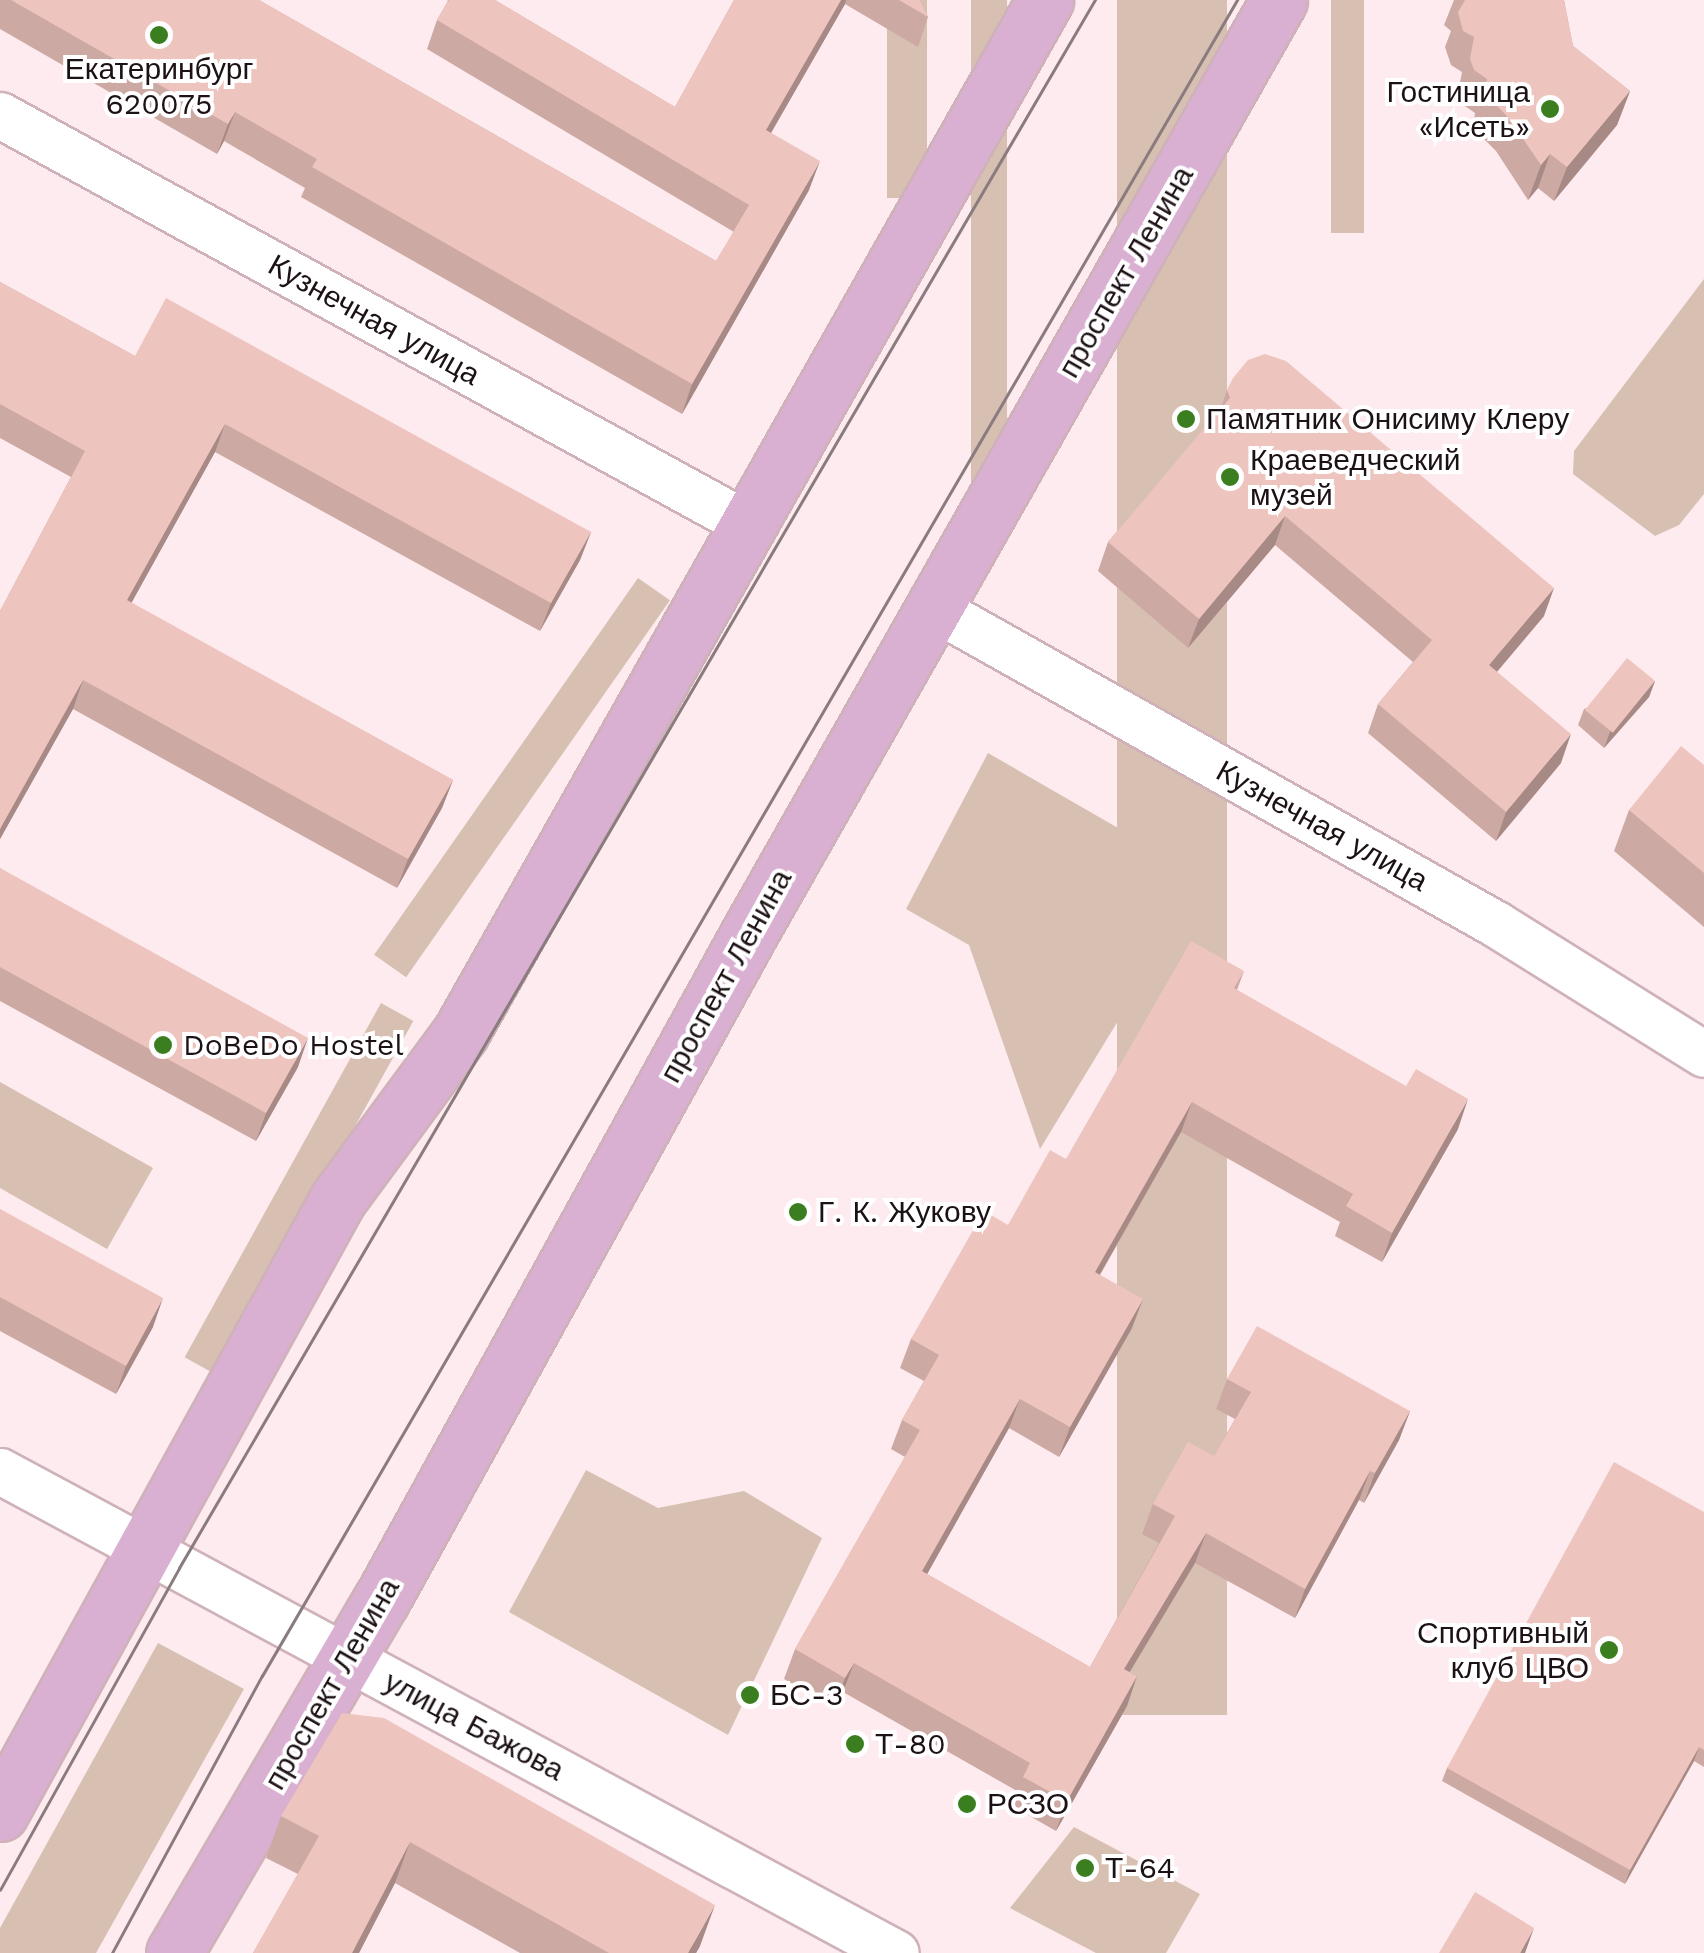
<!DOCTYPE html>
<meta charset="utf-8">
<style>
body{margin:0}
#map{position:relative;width:1704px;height:1953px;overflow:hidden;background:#fdebef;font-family:"Work Sans",sans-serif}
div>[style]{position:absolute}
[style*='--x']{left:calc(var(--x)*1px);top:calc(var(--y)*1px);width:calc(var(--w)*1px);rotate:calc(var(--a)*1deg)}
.green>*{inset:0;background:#d7c0b1;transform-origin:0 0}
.roads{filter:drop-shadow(2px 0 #cfb2b9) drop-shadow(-2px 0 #cfb2b9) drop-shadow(0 2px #cfb2b9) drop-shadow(0 -2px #cfb2b9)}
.minor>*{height:45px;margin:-22.5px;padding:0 22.5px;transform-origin:22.5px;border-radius:22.5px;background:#fff}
.major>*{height:55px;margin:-27.5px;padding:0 27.5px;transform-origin:27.5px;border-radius:27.5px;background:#dab0d2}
.tram>*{height:2.5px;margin:-1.25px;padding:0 1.25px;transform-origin:1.25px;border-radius:1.25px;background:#8a7b7f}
.wall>*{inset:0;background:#cda9a3}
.shaded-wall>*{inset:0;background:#a78985}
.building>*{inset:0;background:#eec4be;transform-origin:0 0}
.dots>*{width:28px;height:28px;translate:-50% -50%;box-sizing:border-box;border:5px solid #fff;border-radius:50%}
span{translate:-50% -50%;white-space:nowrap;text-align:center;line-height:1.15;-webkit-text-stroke:8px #fff;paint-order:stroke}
.poi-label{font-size:30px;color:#1c1114}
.right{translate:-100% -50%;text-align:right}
.left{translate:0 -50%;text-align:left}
.street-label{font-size:30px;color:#1c1114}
</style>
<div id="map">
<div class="green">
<div style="left:887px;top:0;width:40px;height:198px"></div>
<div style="left:971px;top:0;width:36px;height:501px"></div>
<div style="left:1117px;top:0;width:110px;height:1715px"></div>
<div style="left:1331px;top:0;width:33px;height:233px"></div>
<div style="clip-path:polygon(1704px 279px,1704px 494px,1679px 525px,1655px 536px,1573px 474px,1574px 451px)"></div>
<div style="left:638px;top:578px;width:39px;height:460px;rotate:35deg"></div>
<div style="clip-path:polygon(988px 753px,1205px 878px,1040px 1149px,969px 945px,906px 909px)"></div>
<div style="left:381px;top:1003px;width:37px;height:405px;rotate:29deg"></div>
<div style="clip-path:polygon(0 1082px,153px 1168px,107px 1249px,0 1188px)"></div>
<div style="clip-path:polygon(586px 1470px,658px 1508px,744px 1491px,822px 1538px,728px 1735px,509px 1612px)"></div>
<div style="clip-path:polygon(158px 1643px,244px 1689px,96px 1953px,0 1953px,0 1928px)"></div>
<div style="clip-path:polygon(1074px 1827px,1200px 1894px,1166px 1953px,1096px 1953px,1010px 1908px)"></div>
</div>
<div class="roads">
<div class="minor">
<div style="--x:0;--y:115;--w:854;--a:28.7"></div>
<div style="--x:934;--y:608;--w:645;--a:29.35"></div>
<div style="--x:1496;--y:924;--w:245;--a:32"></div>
<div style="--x:0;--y:1471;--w:1017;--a:28.28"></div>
</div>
<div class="major">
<div style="--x:0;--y:1813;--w:701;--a:-61.17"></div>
<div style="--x:338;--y:1199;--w:207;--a:-53.6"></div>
<div style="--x:461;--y:1032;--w:1186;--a:-60.49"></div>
<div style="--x:174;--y:1953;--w:411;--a:-59.6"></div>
<div style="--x:382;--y:1599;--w:764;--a:-61.12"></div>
<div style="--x:751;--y:930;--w:1069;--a:-60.41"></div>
</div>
</div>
<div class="tram">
<div style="--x:0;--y:1890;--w:368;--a:-60.9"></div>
<div style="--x:179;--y:1568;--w:1816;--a:-59.71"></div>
<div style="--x:112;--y:1953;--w:315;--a:-61.6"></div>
<div style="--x:262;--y:1676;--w:1939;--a:-59.81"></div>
</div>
<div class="wall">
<div style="clip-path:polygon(0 0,259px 0,716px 261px,734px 232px,427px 49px,437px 20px,448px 1px,447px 0,495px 0,675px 107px,734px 0,920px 0,928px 17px,918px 47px,845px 4px,771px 133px,809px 190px,682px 414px,301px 197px,305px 188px,224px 141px,217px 154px,0 29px)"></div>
<div style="clip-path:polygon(1454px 0,1564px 0,1573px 46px,1630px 91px,1617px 125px,1554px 201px,1538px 188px,1528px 200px,1496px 151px,1473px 128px,1475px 113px,1462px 104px,1458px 93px,1462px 72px,1451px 65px,1445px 47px,1451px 31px,1444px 25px)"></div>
<div style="clip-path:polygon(0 282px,135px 356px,591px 532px,580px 560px,540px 631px,215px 452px,131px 603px,453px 780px,442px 808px,397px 888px,73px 709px,0 839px,0 611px,71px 477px,0 438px)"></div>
<div style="clip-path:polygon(1227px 390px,1544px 616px,1497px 672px,1561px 763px,1496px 841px,1368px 733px,1378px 704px,1413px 662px,1275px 545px,1188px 648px,1098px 571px,1108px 542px,1220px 411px)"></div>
<div style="clip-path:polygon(1655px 681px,1649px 697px,1604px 748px,1578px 725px,1584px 709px)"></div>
<div style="clip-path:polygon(1704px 765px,1704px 927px,1614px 851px,1629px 810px)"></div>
<div style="clip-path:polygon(0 868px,298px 1067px,256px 1141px,0 1001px)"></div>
<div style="clip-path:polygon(1244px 971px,1237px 990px,1458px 1129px,1382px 1262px,1335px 1236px,1340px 1222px,1181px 1132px,1100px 1275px,1132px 1328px,1059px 1457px,1009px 1428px,927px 1574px,1090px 1667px,1159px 1543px,1142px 1534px,1153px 1504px,1214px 1456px,1235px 1419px,1216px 1409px,1227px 1379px,1410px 1411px,1399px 1440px,1364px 1503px,1359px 1500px,1295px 1618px,1195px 1563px,1130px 1672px,1137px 1676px,1127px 1706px,1056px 1831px,1012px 1806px,1017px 1791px,843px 1692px,834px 1707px,784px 1679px,795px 1649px,905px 1457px,891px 1449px,902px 1420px,924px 1381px,900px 1368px,911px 1339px,1066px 1159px)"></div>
<div style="clip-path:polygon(0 1209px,153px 1327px,116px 1394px,0 1331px)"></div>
<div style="clip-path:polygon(1704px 1512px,1704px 1767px,1694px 1761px,1625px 1884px,1442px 1781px,1447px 1768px)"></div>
<div style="clip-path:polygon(342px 1713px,700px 1946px,696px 1953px,520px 1953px,395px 1883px,359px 1953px,253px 1953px,298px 1874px,266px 1858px,281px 1816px)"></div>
</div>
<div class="shaded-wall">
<div style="clip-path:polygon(841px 0,846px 0,845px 4px,756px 159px,766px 130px)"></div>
<div style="clip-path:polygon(1630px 91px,1617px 125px,1554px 201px,1567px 167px)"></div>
<div style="clip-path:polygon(235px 112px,224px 141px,217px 154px,228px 124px)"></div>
<div style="clip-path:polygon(1550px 154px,1538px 188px,1528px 200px,1541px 165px)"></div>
<div style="clip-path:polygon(820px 161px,809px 190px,682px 414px,692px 384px)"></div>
<div style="clip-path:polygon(225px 424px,215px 452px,117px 629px,127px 600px)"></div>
<div style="clip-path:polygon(1285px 516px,1275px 545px,1188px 648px,1199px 619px)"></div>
<div style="clip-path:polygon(591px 532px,580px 560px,540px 631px,551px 603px)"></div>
<div style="clip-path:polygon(1554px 588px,1544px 616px,1478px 694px,1489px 665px)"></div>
<div style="clip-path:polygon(83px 680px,73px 709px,0 839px,0 829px)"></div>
<div style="clip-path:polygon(1655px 681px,1649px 697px,1604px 748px,1610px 732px)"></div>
<div style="clip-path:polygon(1571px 734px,1561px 763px,1496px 841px,1506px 812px)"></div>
<div style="clip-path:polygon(453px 780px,442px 808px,397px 888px,408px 859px)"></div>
<div style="clip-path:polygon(308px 1038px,298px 1067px,256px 1141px,266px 1113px)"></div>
<div style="clip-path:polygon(1468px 1099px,1458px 1129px,1382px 1262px,1392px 1233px)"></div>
<div style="clip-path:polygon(1192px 1102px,1181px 1132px,1084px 1302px,1095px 1272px)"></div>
<div style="clip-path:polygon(163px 1298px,153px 1327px,116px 1394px,126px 1366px)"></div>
<div style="clip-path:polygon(1143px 1299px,1132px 1328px,1059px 1457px,1070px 1427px)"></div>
<div style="clip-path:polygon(1020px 1399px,1009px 1428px,912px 1601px,922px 1571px)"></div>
<div style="clip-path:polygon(1410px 1411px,1399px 1440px,1364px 1503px,1375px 1473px)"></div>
<div style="clip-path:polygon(1370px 1471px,1359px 1500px,1295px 1618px,1305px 1589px)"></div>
<div style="clip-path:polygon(1206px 1533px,1195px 1563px,1114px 1698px,1124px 1669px)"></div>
<div style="clip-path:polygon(854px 1663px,843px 1692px,834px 1707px,845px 1678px)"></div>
<div style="clip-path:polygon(1137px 1676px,1127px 1706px,1056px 1831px,1067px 1801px)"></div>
<div style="clip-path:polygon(1699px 1747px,1694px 1761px,1625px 1884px,1630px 1870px)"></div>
<div style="clip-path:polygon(410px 1842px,395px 1883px,359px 1953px,352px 1953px)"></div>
<div style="clip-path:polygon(715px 1905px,700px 1946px,696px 1953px,688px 1953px)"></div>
<div style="clip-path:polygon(1534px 1928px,1525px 1953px,1520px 1953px)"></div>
</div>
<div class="building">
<div style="clip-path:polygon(11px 0,259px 0,716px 261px,749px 205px,437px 20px,449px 0,495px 0,675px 107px,734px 0,841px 0,766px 130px,820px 161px,692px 384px,312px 167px,317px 159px,235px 112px,228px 124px)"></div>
<div style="clip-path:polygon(899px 0,920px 0,928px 17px)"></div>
<div style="clip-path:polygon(1465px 0,1564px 0,1573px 46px,1630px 91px,1567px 167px,1550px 154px,1541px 165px,1508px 117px,1485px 94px,1487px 79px,1474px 70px,1470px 59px,1474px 37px,1463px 31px,1458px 12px)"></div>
<div style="clip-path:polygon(0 282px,135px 356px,166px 298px,591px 532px,551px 603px,225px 424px,127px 600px,453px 780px,408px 859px,83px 680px,0 829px,0 611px,85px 451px,0 404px)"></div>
<div style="clip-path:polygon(1265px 354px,1286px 361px,1554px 588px,1489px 665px,1571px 734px,1506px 812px,1378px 704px,1432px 640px,1285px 516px,1199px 619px,1108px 542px,1230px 398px,1227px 390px,1233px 378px,1248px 360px)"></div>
<div style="left:1627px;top:658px;width:36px;height:67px;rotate:39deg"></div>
<div style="clip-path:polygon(1681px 746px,1704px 765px,1704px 873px,1629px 810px)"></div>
<div style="clip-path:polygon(0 868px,308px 1038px,266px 1113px,0 967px)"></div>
<div style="clip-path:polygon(1191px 941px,1244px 971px,1234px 988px,1406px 1086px,1416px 1069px,1468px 1099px,1392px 1233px,1346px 1206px,1353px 1194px,1192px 1102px,1095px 1272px,1143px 1299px,1070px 1427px,1020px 1399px,922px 1571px,1090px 1667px,1175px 1516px,1153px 1504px,1188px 1442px,1214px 1456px,1251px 1392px,1227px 1379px,1257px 1326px,1410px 1411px,1375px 1473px,1370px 1471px,1305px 1589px,1206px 1533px,1124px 1669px,1137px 1676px,1067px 1801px,1023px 1777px,1030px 1763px,854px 1663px,845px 1678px,795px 1649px,920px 1430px,902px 1420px,939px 1355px,911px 1339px,984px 1211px,1008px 1225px,1050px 1150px,1066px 1159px)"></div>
<div style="clip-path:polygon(0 1209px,163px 1298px,126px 1366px,0 1297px)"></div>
<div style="clip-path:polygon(1614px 1462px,1704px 1512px,1704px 1750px,1699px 1747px,1630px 1870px,1447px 1768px)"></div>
<div style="clip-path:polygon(342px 1713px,384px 1718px,715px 1905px,688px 1953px,609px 1953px,410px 1842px,352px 1953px,253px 1953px,319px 1836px,281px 1816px)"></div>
<div style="clip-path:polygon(1475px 1892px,1534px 1928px,1520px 1953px,1439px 1953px)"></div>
</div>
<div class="dots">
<div style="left:159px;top:35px;background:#3b7e1f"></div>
<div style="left:1550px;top:109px;background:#3b7e1f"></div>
<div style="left:1186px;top:419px;background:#3b7e1f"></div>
<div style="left:1230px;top:477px;background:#3b7e1f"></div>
<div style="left:163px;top:1045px;background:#3b7e1f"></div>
<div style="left:798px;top:1212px;background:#3b7e1f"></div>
<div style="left:1609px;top:1650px;background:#3b7e1f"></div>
<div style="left:750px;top:1695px;background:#3b7e1f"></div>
<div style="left:855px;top:1744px;background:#3b7e1f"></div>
<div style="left:967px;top:1804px;background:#3b7e1f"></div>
<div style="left:1085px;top:1868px;background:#3b7e1f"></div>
</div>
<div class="poi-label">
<span style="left:159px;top:86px">Екатеринбург<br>620075</span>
<span class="right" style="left:1530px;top:109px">Гостиница<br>«Исеть»</span>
<span class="left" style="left:1206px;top:419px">Памятник Онисиму Клеру</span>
<span class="left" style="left:1250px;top:477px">Краеведческий<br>музей</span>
<span class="left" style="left:183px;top:1045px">DoBeDo Hostel</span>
<span class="left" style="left:818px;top:1212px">Г. К. Жукову</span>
<span class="right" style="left:1589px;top:1650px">Спортивный<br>клуб ЦВО</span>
<span class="left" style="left:770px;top:1695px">БС-3</span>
<span class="left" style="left:875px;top:1744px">Т-80</span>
<span class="left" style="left:987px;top:1804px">РСЗО</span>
<span class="left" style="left:1105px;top:1868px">Т-64</span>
</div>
<div class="street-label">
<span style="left:1126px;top:272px;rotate:-60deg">проспект Ленина</span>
<span style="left:374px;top:320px;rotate:29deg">Кузнечная улица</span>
<span style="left:1322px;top:826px;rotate:29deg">Кузнечная улица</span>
<span style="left:726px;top:976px;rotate:-61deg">проспект Ленина</span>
<span style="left:332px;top:1684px;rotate:-60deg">проспект Ленина</span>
<span style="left:474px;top:1726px;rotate:28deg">улица Бажова</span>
</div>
</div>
